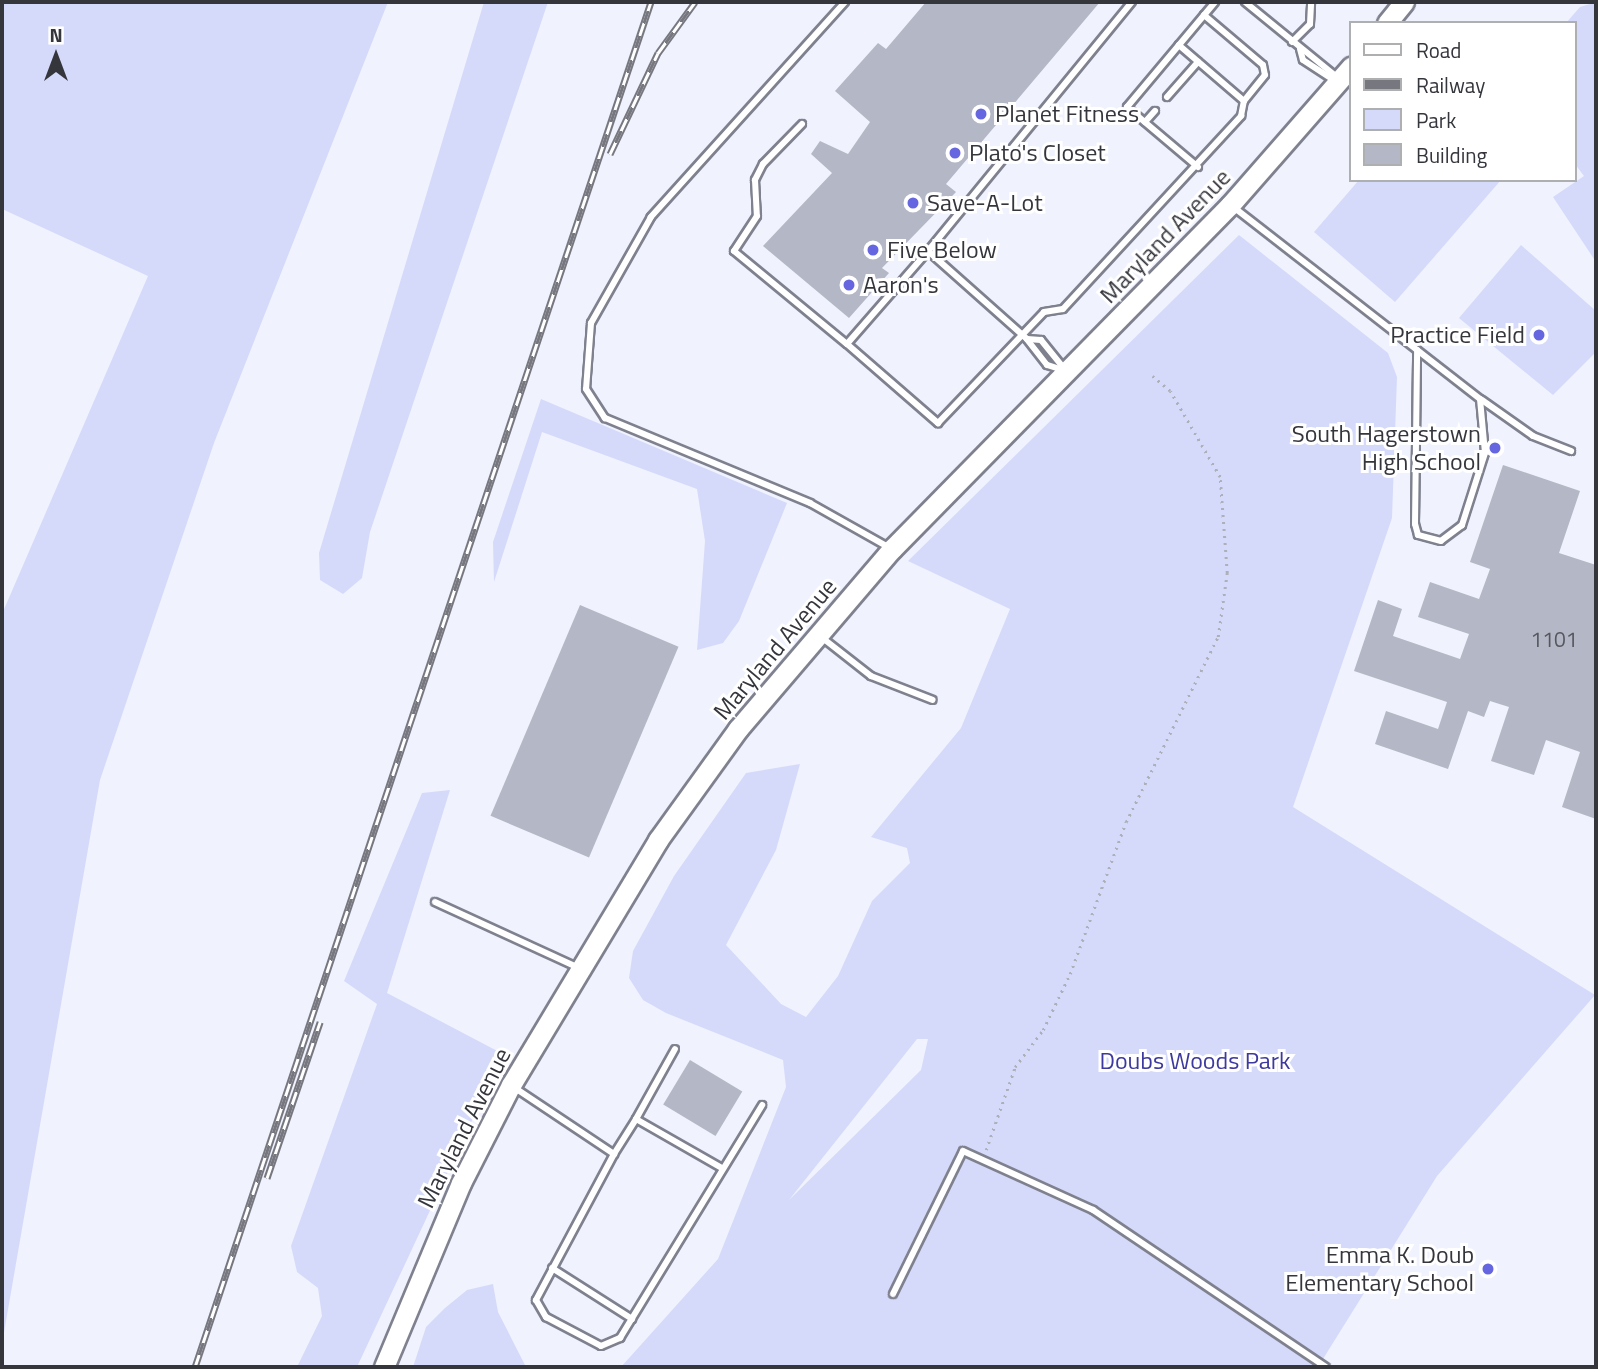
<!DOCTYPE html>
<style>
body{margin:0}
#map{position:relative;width:1598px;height:1369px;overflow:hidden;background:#f0f2fe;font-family:"Titillium Web",sans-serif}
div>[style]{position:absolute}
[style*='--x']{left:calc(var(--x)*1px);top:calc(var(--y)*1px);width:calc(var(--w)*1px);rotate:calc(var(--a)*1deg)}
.green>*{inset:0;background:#d5dafa}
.building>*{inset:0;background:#b4b7c5;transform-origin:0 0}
.path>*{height:2.5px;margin-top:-1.25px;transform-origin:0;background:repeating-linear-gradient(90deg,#adafb9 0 2px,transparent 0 7px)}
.roads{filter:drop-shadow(2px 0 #7f818e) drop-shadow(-2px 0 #7f818e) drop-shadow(0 2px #7f818e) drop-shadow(0 -2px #7f818e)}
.service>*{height:6px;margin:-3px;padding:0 3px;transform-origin:3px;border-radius:3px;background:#fff}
.secondary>*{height:19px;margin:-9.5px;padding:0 9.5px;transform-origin:9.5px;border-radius:9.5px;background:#fff}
.rail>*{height:7px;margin-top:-3.5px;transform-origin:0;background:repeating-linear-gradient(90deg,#fff 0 13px,#76777f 0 26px);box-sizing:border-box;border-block:2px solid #76777f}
.dots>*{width:19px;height:19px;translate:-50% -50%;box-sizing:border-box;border:4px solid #fff;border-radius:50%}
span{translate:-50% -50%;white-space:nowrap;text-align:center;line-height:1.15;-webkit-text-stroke:6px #fff;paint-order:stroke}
.number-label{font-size:21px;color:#55565e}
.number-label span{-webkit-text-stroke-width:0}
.poi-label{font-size:24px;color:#35363c}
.left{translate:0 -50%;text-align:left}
.right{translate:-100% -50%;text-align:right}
.street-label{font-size:24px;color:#35363c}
.park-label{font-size:24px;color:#3d399e}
.frame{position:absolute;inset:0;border:4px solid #35363c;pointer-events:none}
.legend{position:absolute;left:1349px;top:21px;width:228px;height:161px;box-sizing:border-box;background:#fff;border:2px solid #aeafb1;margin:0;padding:9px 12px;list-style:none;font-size:21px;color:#35363c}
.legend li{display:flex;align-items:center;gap:14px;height:35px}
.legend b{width:35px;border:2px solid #aeafb1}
.north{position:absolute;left:21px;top:21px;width:70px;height:70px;-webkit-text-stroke:5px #fff;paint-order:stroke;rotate:0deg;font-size:19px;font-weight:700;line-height:28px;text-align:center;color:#35363c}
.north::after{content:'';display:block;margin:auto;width:24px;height:32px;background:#35363c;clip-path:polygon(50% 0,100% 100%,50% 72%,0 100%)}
</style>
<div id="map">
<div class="green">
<div style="clip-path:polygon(2px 2px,388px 2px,214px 443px,100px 780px,2px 1344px,2px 614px,148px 276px,2px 209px)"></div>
<div style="clip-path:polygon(484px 2px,548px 2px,370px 532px,362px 578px,343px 594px,320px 580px,319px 553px)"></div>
<div style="clip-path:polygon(1596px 2px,1596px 262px,1553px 197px,1584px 176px,1575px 164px,1575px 23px,1566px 23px,1580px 7px)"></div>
<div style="clip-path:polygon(1359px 180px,1501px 180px,1395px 302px,1314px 232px)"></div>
<div style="clip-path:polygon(evenodd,1239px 235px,1388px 353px,1397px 377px,1392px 518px,1293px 807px,1595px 995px,1437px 1176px,1318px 1367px,621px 1367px,718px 1259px,786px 1087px,783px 1060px,666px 1013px,643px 1000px,629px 978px,633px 951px,674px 876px,746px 773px,800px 764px,776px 850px,726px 945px,781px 1004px,806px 1017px,838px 976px,872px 901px,910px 863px,907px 848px,871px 837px,961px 728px,1010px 609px,908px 561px,1239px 235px,917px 1039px,928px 1039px,921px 1070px,789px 1200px,917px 1039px)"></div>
<div style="clip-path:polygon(1521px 245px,1596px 311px,1596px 352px,1553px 395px,1459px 318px)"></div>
<div style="clip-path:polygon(541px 399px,787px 503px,739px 621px,723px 643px,697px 650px,705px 541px,697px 489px,542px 432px,494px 582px,493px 542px)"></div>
<div style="clip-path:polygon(450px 790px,387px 993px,503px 1054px,357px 1367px,297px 1367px,322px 1316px,318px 1288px,297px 1272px,291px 1246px,377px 1004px,344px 981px,422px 793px)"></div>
<div style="clip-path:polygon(493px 1284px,498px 1312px,526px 1367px,413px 1367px,426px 1327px,445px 1308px,467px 1290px)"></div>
</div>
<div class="building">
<div style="clip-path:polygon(926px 2px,1100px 2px,946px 184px,956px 192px,882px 268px,889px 273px,849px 318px,763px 246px,832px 173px,811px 154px,820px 141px,848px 154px,870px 122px,835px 91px,878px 43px,886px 49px)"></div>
<div style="clip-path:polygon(1503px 465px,1580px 491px,1559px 553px,1596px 565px,1596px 819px,1562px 807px,1580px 752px,1546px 740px,1534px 775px,1491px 761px,1509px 707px,1490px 701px,1484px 717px,1468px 711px,1448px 769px,1375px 744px,1386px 711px,1438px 729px,1447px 702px,1354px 671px,1378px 600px,1402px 609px,1393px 636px,1460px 659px,1469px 634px,1418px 617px,1430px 582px,1479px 599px,1490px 569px,1470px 562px)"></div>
<div style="left:580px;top:605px;width:107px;height:229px;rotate:23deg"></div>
<div style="left:690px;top:1060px;width:61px;height:52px;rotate:31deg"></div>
</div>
<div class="path">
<div style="--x:986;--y:1150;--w:88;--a:-70.7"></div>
<div style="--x:1015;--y:1067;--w:46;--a:-52.9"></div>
<div style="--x:1043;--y:1030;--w:62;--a:-64.3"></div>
<div style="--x:1070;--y:974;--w:162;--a:-69.8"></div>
<div style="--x:1126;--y:822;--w:207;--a:-63.6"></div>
<div style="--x:1218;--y:637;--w:65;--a:-82"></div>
<div style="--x:1227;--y:573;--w:96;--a:-94.2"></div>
<div style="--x:1220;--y:477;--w:99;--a:-120.2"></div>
<div style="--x:1170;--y:391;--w:23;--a:-140"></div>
</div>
<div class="roads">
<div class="service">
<div style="--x:845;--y:2;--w:290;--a:132.1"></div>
<div style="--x:651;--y:217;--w:122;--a:119.5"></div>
<div style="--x:591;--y:323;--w:66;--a:94.3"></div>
<div style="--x:586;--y:389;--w:35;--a:57"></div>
<div style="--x:605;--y:418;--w:222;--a:22.5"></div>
<div style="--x:810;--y:503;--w:92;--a:29.4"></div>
<div style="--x:1245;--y:2;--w:119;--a:39.2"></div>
<div style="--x:1204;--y:15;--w:77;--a:40.3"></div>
<div style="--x:1263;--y:65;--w:10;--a:79"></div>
<div style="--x:1265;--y:75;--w:33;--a:129"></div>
<div style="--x:1292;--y:42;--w:25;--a:-45"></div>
<div style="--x:1310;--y:24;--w:22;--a:-87"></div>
<div style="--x:1300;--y:49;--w:11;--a:75"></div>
<div style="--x:1303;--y:60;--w:37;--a:33"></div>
<div style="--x:1167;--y:97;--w:47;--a:-48.5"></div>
<div style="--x:1145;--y:122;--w:15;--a:-48"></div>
<div style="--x:802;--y:124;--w:56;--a:134.3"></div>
<div style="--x:763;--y:164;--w:18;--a:117"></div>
<div style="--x:755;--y:180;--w:36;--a:87"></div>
<div style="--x:757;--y:216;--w:42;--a:123.3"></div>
<div style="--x:734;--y:251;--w:146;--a:39.5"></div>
<div style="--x:1198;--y:167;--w:93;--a:-139.8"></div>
<div style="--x:1127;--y:107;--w:137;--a:-50"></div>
<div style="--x:1232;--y:206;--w:314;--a:37.9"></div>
<div style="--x:1480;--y:399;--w:54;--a:84.7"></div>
<div style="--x:1485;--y:453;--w:76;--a:107.7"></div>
<div style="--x:1462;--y:525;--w:26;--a:143"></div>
<div style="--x:1441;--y:541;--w:24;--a:-165"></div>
<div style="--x:1418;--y:535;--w:11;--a:-105"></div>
<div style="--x:1415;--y:524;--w:174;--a:-89.3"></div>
<div style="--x:928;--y:251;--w:123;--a:131.1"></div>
<div style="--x:847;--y:344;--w:121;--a:41"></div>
<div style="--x:938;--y:423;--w:153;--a:-46.3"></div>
<div style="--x:1044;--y:312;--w:19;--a:-9"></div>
<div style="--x:1063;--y:309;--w:263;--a:-47.3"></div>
<div style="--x:1241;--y:116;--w:15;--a:-79"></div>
<div style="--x:1244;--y:101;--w:86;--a:-139.3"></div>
<div style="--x:1027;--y:339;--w:14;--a:4"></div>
<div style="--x:1041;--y:340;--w:40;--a:51"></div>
<div style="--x:1066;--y:371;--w:20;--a:-162"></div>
<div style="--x:1047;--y:365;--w:33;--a:-128"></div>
<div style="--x:1027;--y:339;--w:132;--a:-138.4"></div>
<div style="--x:928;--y:251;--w:322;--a:-50.7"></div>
<div style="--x:1482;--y:400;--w:62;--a:35.2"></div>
<div style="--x:1533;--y:436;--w:41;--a:21.5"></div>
<div style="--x:820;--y:636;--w:65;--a:38.1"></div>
<div style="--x:871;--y:676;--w:66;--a:21.2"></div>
<div style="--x:435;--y:902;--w:156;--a:24.6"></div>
<div style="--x:512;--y:1086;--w:123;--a:33.7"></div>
<div style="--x:614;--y:1154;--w:166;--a:118.1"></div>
<div style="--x:536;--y:1300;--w:20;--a:60"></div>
<div style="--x:546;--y:1317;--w:62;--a:27.8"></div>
<div style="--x:601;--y:1346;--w:21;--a:-23"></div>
<div style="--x:620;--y:1338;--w:273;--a:-58.6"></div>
<div style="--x:636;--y:1119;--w:80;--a:-60.9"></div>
<div style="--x:614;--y:1154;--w:41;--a:-57.8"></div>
<div style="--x:636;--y:1119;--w:99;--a:29.7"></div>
<div style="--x:552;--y:1268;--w:95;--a:32.5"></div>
<div style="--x:893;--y:1294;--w:159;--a:-63.9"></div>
<div style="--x:963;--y:1151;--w:143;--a:24.4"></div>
<div style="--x:1093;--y:1210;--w:281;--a:34"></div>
</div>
<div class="secondary">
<div style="--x:1387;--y:23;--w:27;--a:-51"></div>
<div style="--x:384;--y:1367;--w:199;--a:-67.3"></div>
<div style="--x:461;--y:1183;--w:110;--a:-63"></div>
<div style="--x:511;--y:1085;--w:286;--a:-59"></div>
<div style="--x:658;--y:840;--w:137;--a:-54.2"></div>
<div style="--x:738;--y:729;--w:237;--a:-49.5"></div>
<div style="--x:892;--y:549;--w:482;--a:-45.5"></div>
<div style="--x:1230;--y:205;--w:184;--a:-48.8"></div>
</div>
</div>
<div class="rail">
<div style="--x:610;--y:154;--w:112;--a:-64.6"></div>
<div style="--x:658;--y:53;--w:63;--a:-54"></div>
<div style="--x:267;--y:1178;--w:165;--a:-71.2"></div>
<div style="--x:195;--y:1367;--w:1439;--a:-71.53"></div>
</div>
<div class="dots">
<div style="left:981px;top:114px;background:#6667e0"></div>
<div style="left:955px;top:153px;background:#6667e0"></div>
<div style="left:913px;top:203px;background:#6667e0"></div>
<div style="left:873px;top:250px;background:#6667e0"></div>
<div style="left:849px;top:285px;background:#6667e0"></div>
<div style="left:1539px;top:335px;background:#6667e0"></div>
<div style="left:1495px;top:448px;background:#6667e0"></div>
<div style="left:1488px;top:1269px;background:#6667e0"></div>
</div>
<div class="number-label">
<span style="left:1554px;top:639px">1101</span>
</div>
<div class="poi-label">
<span class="left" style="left:995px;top:114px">Planet Fitness</span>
<span class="left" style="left:969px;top:153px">Plato's Closet</span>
<span class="left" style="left:927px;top:203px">Save-A-Lot</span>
<span class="left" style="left:887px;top:250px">Five Below</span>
<span class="left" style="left:863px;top:285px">Aaron's</span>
<span class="right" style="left:1525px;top:335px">Practice Field</span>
<span class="right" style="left:1481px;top:448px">South Hagerstown<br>High School</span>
<span class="right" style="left:1474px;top:1269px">Emma K. Doub<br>Elementary School</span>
</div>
<div class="street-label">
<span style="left:1165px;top:236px;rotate:-46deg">Maryland Avenue</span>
<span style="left:775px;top:649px;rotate:-50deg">Maryland Avenue</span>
<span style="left:464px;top:1128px;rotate:-63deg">Maryland Avenue</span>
</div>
<div class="park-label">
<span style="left:1195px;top:1061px">Doubs Woods Park</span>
</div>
<div class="frame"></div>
<ul class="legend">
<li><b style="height:9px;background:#fff"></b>Road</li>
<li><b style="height:9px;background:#76777f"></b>Railway</li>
<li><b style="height:19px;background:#d5dafa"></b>Park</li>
<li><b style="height:19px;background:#b4b7c5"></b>Building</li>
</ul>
<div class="north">N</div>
</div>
